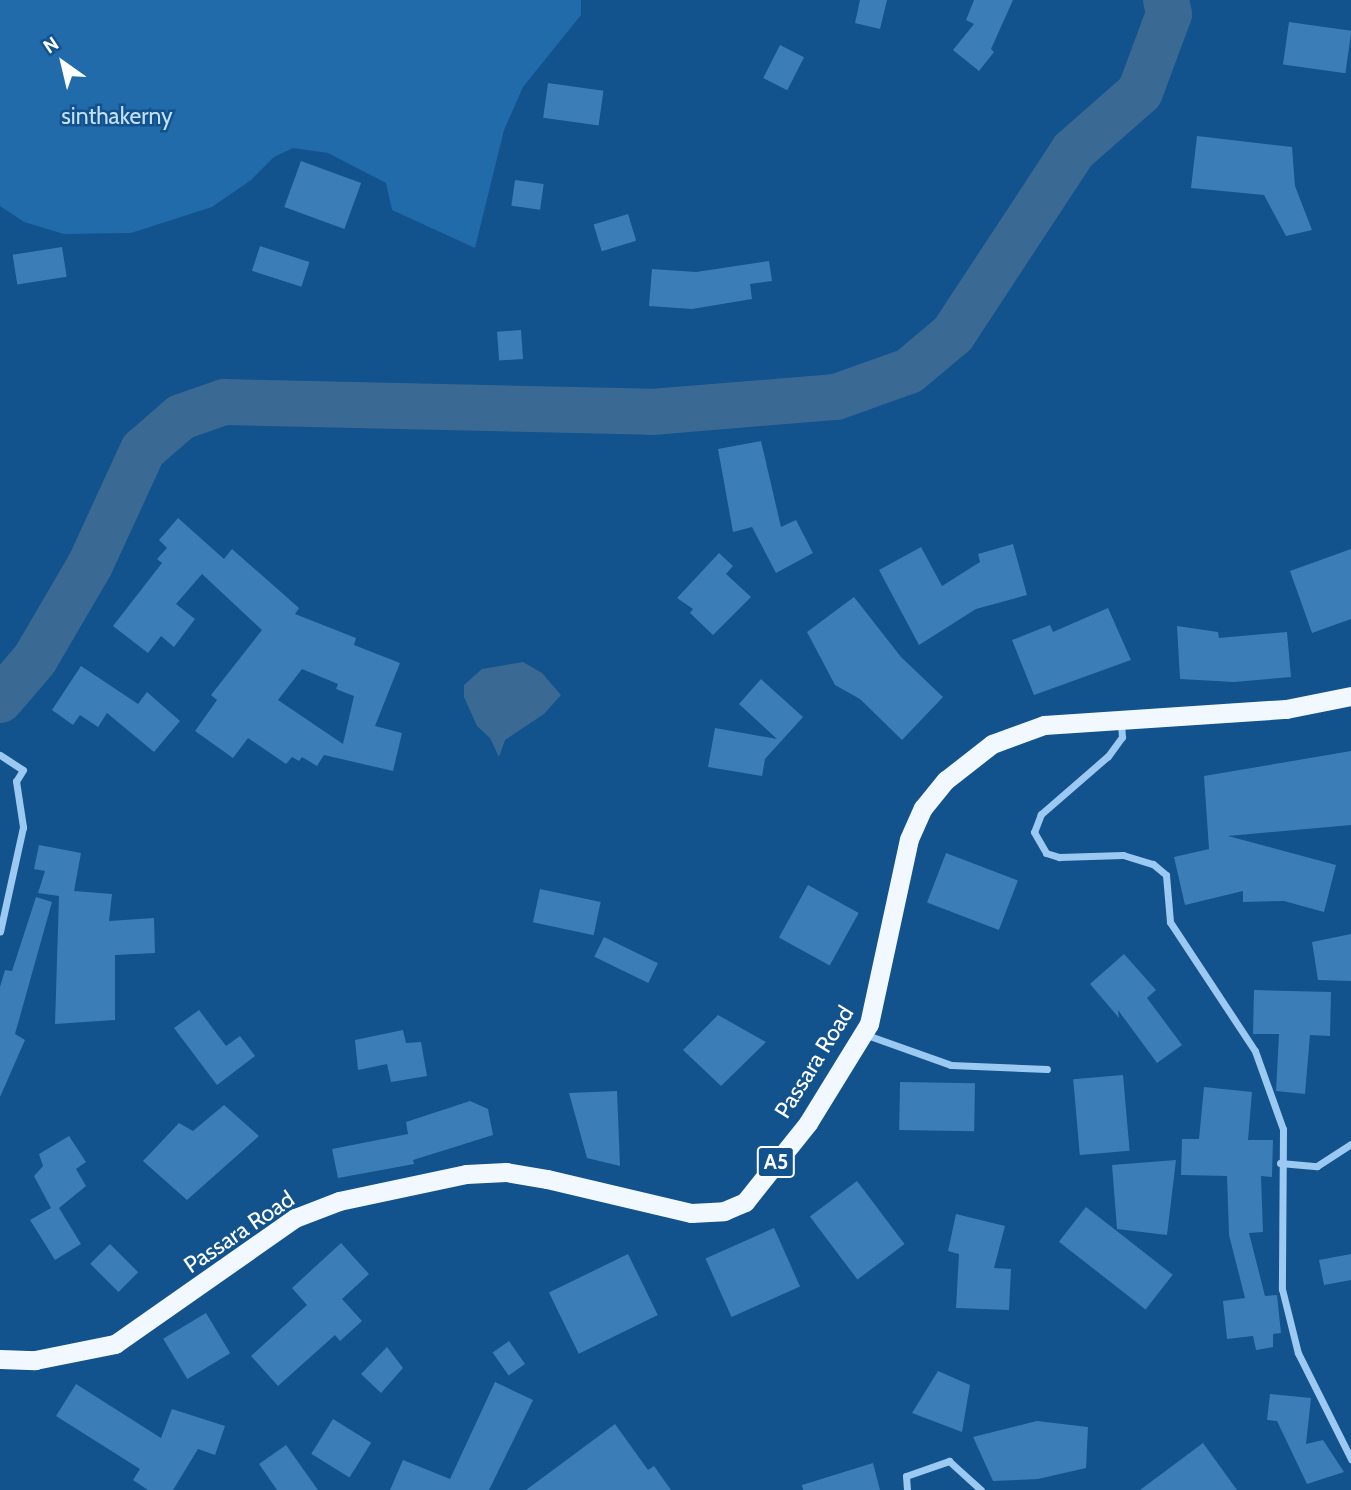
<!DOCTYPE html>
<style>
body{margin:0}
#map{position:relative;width:1351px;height:1490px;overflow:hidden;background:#12528d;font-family:Cabin,sans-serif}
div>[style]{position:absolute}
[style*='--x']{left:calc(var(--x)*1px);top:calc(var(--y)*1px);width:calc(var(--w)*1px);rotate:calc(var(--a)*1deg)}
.green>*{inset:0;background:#216baa}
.water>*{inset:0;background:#3a6994}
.river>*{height:46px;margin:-23px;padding:0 23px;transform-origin:23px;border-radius:23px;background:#3a6994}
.building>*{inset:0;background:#3b7db7;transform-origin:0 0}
.minor>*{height:7px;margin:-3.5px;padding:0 3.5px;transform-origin:3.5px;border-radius:3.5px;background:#9cc9f1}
.trunk>*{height:19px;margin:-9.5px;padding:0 9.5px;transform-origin:9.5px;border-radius:9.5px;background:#f2f8ff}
span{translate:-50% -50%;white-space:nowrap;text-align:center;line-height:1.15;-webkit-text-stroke:5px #12528d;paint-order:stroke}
.shield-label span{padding:2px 5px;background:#12528d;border:2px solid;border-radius:5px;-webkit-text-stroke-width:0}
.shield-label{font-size:21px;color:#fff;font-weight:700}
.park-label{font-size:23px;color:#c2e1fc}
.street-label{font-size:23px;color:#fff}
.north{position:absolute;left:28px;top:28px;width:70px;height:70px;-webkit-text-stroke:5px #12528d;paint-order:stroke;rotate:326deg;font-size:19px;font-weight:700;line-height:28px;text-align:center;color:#fff}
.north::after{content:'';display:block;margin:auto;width:24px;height:32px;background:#fff;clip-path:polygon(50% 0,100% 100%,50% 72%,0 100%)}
</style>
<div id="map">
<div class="green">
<div style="clip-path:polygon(0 0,581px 0,581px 15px,523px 87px,504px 130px,475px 248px,392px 210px,386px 183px,328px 153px,293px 148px,274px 157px,251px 180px,212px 207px,131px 233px,64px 234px,24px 222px,0 206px)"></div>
</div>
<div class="water">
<div style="clip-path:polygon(523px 662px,542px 673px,561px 695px,544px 714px,505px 740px,499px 757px,490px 738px,477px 726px,464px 697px,464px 685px,482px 669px)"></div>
</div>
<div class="river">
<div style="--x:0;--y:700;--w:54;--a:-49.5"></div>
<div style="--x:35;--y:659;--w:109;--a:-59.7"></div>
<div style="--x:90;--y:565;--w:127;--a:-65.3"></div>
<div style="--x:143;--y:450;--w:50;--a:-41"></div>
<div style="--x:181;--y:417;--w:46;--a:-19.2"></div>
<div style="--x:224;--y:402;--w:428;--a:1.3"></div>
<div style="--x:652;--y:412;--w:185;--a:-4.7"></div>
<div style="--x:836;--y:397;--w:77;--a:-19.6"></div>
<div style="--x:909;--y:371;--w:57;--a:-40.1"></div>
<div style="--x:953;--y:334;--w:219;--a:-56.7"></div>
<div style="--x:1073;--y:151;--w:89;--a:-41.4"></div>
<div style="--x:1140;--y:92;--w:83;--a:-69.6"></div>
<div style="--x:1169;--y:14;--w:14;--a:-102"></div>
</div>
<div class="building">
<div style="clip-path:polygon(860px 0,887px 0,880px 29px,855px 23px)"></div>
<div style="clip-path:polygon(974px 0,1013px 0,991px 49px,994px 52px,979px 71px,953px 50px,974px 24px,966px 20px)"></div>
<div style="left:1289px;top:22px;width:63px;height:43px;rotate:8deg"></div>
<div style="left:780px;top:45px;width:27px;height:37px;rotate:27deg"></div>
<div style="left:548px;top:83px;width:56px;height:35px;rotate:8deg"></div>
<div style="clip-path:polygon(1197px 136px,1292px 147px,1295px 186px,1312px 230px,1286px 236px,1264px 195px,1191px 188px)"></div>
<div style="left:301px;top:161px;width:64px;height:49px;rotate:20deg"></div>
<div style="left:515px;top:180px;width:29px;height:26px;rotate:8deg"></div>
<div style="left:628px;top:214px;width:28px;height:36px;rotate:73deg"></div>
<div style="left:260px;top:246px;width:52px;height:26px;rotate:18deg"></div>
<div style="left:62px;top:247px;width:30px;height:50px;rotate:81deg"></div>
<div style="clip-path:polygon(769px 261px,772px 281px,750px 284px,752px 299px,692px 309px,649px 306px,652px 269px,696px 272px)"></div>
<div style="left:521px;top:330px;width:29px;height:24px;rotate:86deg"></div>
<div style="clip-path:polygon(761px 441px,781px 527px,796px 520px,813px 553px,776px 573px,752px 527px,733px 532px,718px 449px)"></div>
<div style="clip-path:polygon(evenodd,178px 518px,224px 559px,232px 549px,299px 608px,295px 614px,356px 638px,354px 645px,400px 663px,375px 726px,402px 733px,393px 771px,324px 755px,317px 766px,302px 757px,299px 761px,292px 757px,286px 764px,248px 738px,233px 758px,195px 731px,217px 700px,211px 695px,262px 630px,202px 574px,176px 604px,195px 619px,174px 647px,161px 636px,148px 653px,113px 626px,162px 563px,157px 559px,167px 548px,159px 540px,178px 518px,302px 669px,338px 684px,336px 689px,354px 696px,343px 744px,278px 700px,302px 669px)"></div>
<div style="clip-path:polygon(1013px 544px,1027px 595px,976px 609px,919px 645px,879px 570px,921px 547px,942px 586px,980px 562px,978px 554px)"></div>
<div style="clip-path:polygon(1351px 549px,1351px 619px,1312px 633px,1290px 571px)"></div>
<div style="clip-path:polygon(719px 553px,733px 566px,726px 574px,751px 597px,713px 635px,690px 613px,693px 609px,677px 598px)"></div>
<div style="clip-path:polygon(854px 597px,901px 657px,943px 697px,902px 740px,860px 699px,835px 685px,807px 632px)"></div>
<div style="clip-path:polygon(1108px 608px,1131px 660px,1034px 695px,1012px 640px,1050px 625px,1053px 632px)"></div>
<div style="clip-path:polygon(1177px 626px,1218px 632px,1219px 638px,1287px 632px,1291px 677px,1234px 682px,1180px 679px)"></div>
<div style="clip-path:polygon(81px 666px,138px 704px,147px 692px,180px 721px,154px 752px,107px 713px,98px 727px,80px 715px,73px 725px,52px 710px)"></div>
<div style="clip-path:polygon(761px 679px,803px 717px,765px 759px,762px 776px,708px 767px,715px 728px,777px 739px,739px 704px)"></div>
<div style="clip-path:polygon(1351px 751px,1351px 825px,1228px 836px,1336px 865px,1324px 912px,1284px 901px,1243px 902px,1243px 891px,1185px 905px,1174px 857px,1209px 849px,1204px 776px)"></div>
<div style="clip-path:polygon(39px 845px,81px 853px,74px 891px,112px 894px,109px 921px,154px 918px,155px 953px,115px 955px,115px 1020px,55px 1024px,59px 896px,38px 893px,45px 871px,34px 869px)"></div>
<div style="left:946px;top:853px;width:77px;height:53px;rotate:21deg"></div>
<div style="left:808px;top:885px;width:58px;height:60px;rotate:29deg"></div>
<div style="left:540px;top:889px;width:62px;height:34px;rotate:12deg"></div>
<div style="clip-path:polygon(36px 897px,52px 902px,15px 1034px,25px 1040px,0 1097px,0 987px,5px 970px,12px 971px)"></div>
<div style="clip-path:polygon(1351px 934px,1351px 981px,1318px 980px,1312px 942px)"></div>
<div style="left:604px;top:937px;width:60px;height:22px;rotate:26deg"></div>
<div style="clip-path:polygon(1124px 954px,1156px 990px,1147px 998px,1182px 1045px,1157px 1063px,1118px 1010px,1119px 1018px,1090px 984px)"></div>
<div style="clip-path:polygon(1254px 990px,1331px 992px,1330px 1036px,1310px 1035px,1305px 1094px,1276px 1091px,1279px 1034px,1253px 1034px)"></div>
<div style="clip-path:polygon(199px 1010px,226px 1046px,240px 1036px,255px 1056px,217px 1085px,174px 1028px)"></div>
<div style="clip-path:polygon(718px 1015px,766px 1042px,721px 1086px,683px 1050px)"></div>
<div style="clip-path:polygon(403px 1030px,406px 1043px,421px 1042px,427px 1076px,391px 1082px,387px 1064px,358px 1070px,355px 1040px)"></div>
<div style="left:1123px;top:1075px;width:76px;height:50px;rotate:85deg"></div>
<div style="left:900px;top:1082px;width:75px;height:48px;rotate:1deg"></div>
<div style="clip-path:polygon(1204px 1087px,1252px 1092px,1248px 1140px,1273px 1140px,1272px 1177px,1261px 1176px,1263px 1232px,1249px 1233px,1265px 1296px,1277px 1295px,1281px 1333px,1273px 1334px,1273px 1347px,1256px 1350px,1253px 1336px,1227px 1339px,1223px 1301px,1245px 1298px,1229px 1235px,1227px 1176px,1181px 1175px,1182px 1139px,1199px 1139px)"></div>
<div style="clip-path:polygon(617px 1091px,620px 1166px,587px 1158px,569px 1093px)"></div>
<div style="clip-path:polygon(470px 1101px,488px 1109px,493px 1135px,413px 1160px,414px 1164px,338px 1178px,332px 1149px,408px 1134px,406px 1122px)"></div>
<div style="clip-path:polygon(224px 1105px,259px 1136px,187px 1200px,143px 1161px,179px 1123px,193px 1131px)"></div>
<div style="clip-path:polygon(69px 1136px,86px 1162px,76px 1169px,86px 1186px,59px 1208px,81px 1244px,55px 1260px,30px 1220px,51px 1208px,34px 1176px,43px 1166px,39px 1154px)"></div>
<div style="clip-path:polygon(1176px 1160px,1167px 1235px,1117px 1229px,1112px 1165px)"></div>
<div style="left:857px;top:1181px;width:79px;height:59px;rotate:53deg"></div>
<div style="left:1086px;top:1207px;width:110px;height:44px;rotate:38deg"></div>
<div style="clip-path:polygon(956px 1214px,1005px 1226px,994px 1268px,1011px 1269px,1009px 1310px,956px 1308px,959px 1254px,948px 1251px)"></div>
<div style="left:774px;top:1228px;width:64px;height:75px;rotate:66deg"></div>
<div style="clip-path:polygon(341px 1243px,369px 1274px,342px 1299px,362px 1321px,340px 1341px,335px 1335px,278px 1386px,251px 1356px,307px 1305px,292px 1288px)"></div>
<div style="left:110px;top:1244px;width:40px;height:28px;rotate:45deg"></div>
<div style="left:628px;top:1254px;width:68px;height:88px;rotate:64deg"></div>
<div style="clip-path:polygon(1351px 1254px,1351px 1280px,1324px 1285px,1319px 1260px)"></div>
<div style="left:206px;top:1313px;width:47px;height:50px;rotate:59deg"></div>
<div style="left:509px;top:1341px;width:28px;height:20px;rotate:55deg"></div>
<div style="clip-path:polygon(387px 1347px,403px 1368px,381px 1393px,361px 1374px)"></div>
<div style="clip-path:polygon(938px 1371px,970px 1385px,962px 1432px,912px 1413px)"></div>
<div style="clip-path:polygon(495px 1382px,533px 1400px,489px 1490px,390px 1490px,403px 1460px,450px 1479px)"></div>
<div style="clip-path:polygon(76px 1384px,161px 1438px,172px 1409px,225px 1426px,215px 1455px,198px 1449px,173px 1490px,148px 1490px,133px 1480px,140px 1469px,56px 1416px)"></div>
<div style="clip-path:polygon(1270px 1394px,1311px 1398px,1306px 1444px,1323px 1440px,1344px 1472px,1307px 1484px,1277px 1421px,1267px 1420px)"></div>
<div style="left:333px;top:1419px;width:45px;height:41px;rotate:32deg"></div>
<div style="clip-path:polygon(1037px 1421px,1088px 1427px,1086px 1468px,1038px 1479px,993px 1481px,973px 1437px)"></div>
<div style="clip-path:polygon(615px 1424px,648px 1470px,654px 1466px,671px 1490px,526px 1490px)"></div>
<div style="clip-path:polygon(1203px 1443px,1237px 1490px,1140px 1490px)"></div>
<div style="clip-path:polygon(286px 1445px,318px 1490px,277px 1490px,259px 1464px)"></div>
<div style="clip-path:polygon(873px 1463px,880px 1490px,803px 1490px,802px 1485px)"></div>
</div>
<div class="minor">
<div style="--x:1121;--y:723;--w:14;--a:86"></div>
<div style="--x:1122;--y:737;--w:24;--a:126"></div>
<div style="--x:1108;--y:756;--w:89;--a:139.1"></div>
<div style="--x:1041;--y:814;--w:19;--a:111"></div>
<div style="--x:1034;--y:832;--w:24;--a:60"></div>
<div style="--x:1046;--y:853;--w:14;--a:17"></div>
<div style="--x:1059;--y:857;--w:64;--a:-1.8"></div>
<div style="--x:1123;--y:855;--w:31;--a:17"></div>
<div style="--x:1153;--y:864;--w:17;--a:40"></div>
<div style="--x:1166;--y:875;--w:47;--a:85.1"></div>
<div style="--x:1170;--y:922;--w:154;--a:56.6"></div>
<div style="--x:1255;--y:1051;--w:83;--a:70.3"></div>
<div style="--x:1283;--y:1129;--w:160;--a:90.4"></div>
<div style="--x:1282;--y:1289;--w:66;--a:76"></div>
<div style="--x:1298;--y:1353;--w:119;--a:63.4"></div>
<div style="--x:0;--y:755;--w:27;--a:33"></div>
<div style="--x:23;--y:770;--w:13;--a:122"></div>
<div style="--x:16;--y:781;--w:47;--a:81.3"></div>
<div style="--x:23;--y:827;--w:107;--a:102.4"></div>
<div style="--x:864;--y:1034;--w:92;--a:19.6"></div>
<div style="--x:951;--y:1065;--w:96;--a:2.4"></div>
<div style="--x:1280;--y:1163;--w:37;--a:5"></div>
<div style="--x:1317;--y:1166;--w:40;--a:-32.9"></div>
<div style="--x:907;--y:1490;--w:14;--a:-94"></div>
<div style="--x:906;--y:1476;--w:46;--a:-19.2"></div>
<div style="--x:949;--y:1461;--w:43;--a:42.2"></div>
</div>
<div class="trunk">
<div style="--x:0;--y:1359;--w:35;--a:2"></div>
<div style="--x:35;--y:1360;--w:82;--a:-11.3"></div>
<div style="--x:115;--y:1344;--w:220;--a:-35"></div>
<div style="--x:295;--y:1218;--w:47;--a:-21.1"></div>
<div style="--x:339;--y:1201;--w:130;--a:-12"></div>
<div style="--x:466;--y:1174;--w:40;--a:-2.9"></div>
<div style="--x:506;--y:1172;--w:42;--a:9.7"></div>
<div style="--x:547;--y:1179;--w:148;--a:13.3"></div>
<div style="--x:691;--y:1213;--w:33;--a:-3"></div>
<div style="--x:724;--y:1211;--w:23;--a:-23"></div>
<div style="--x:745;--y:1202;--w:101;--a:-51.4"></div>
<div style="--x:808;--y:1123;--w:116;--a:-58.4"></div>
<div style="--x:869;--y:1024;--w:189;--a:-77.8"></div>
<div style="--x:909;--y:839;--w:34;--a:-66"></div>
<div style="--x:923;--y:808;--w:36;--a:-51"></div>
<div style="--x:946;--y:780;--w:58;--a:-38"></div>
<div style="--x:992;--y:744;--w:55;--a:-20.1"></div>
<div style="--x:1044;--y:725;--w:243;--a:-3.8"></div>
<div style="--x:1286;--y:709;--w:66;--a:-11.3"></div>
</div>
<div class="shield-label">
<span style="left:776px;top:1162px">A5</span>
</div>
<div class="park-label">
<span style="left:117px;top:116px">sinthakerny</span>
</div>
<div class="street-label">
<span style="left:814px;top:1062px;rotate:-58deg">Passara Road</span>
<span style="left:239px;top:1232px;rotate:-34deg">Passara Road</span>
</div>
<div class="north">N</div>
</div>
